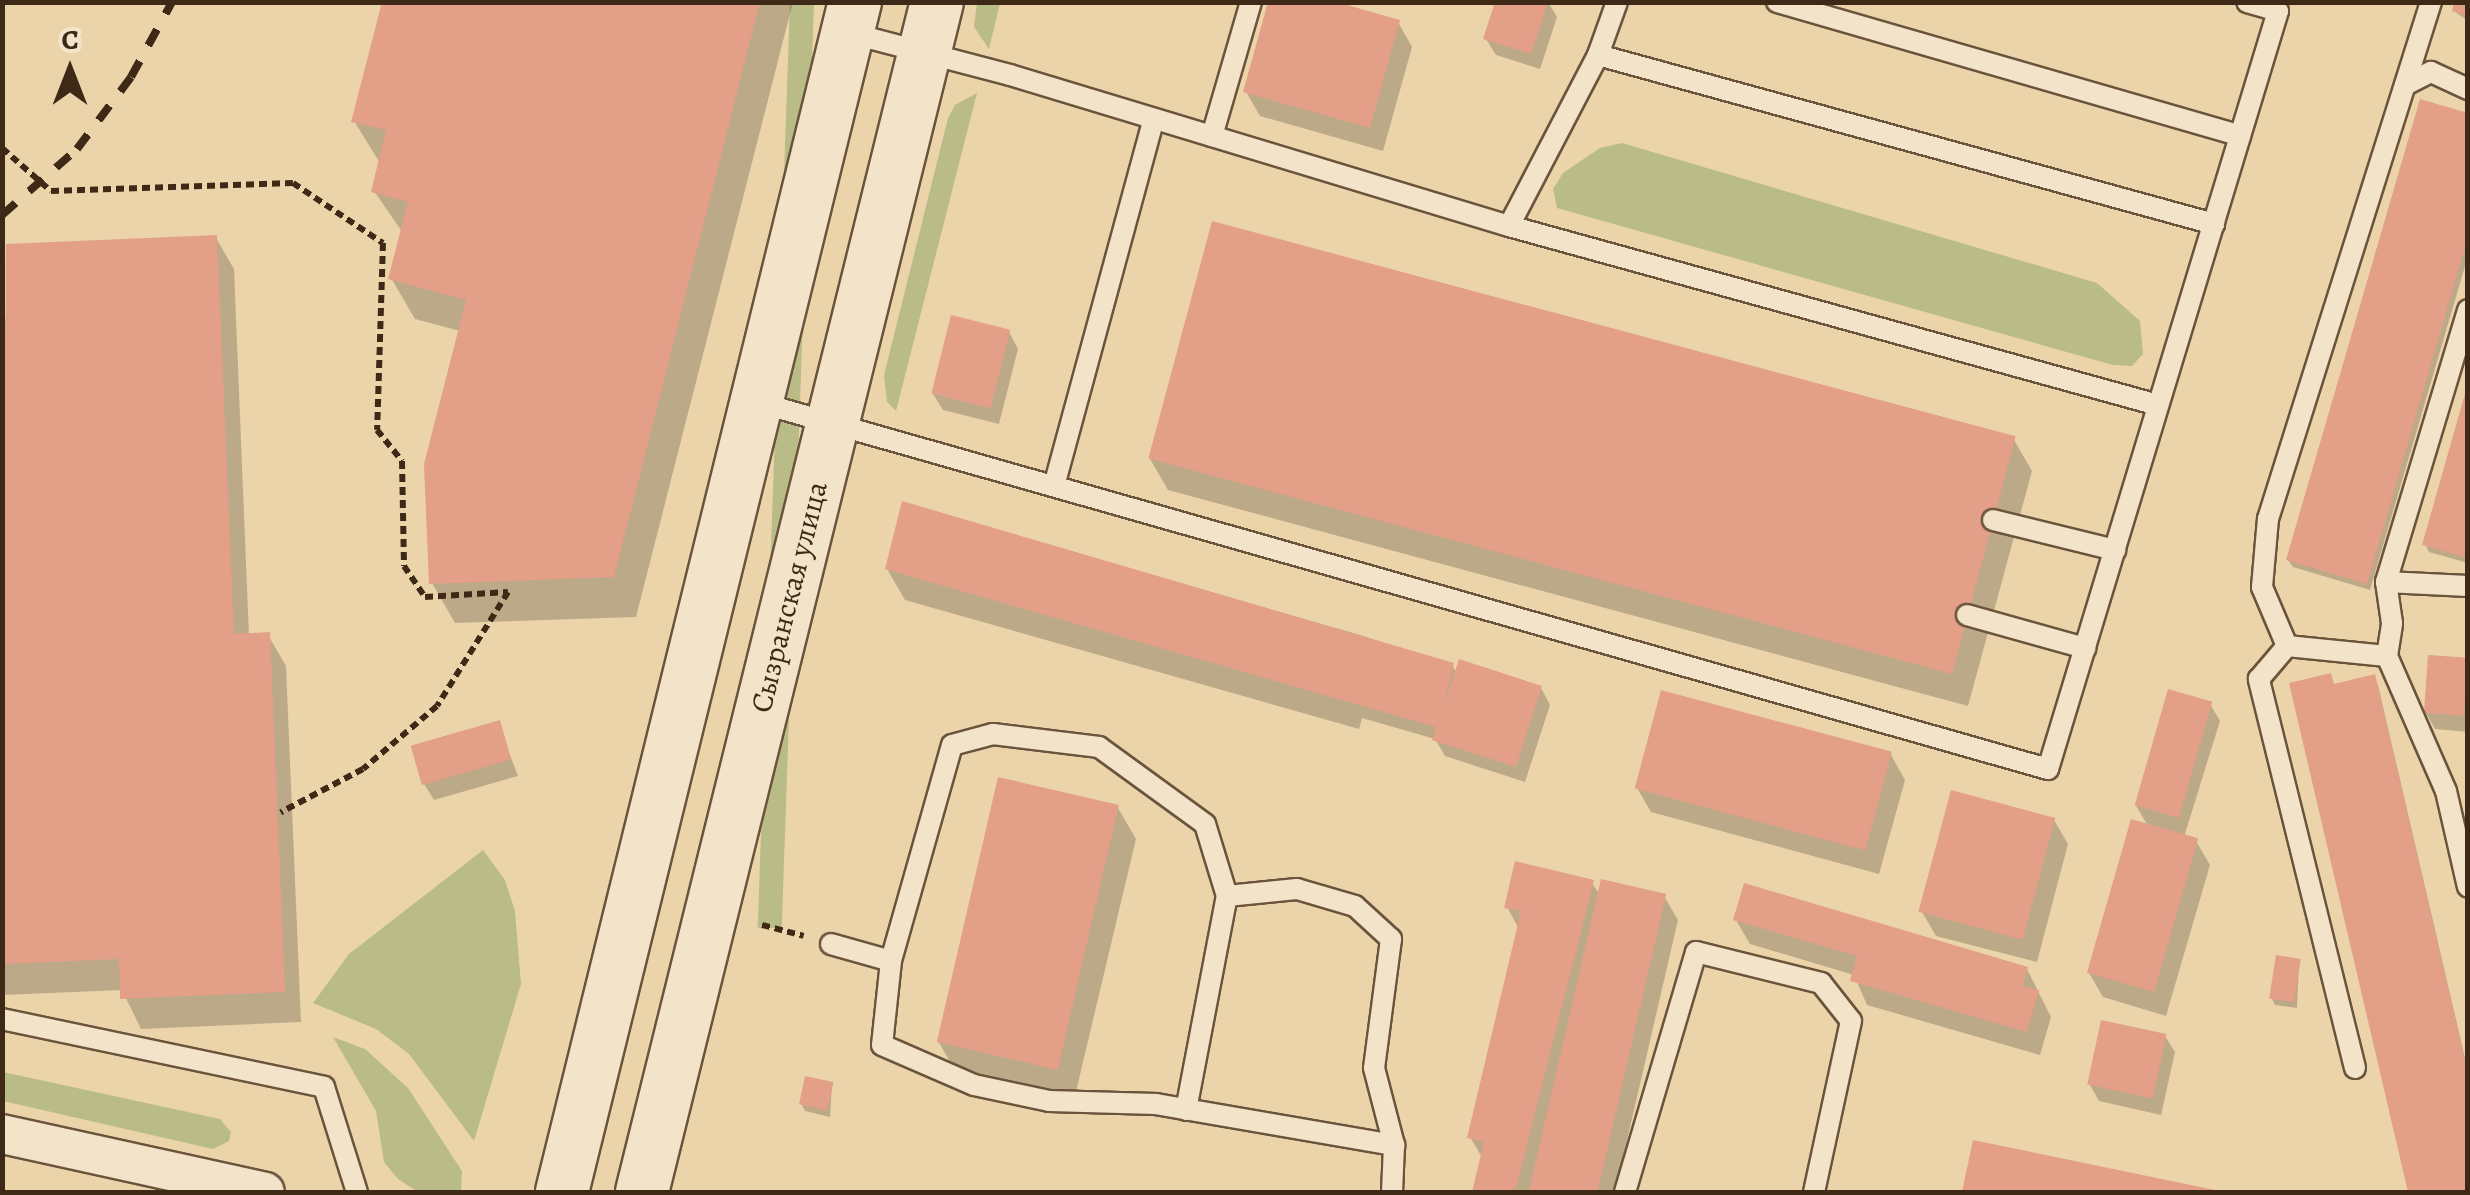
<!DOCTYPE html>
<meta charset="utf-8">
<style>
body{margin:0}
#map{position:relative;width:2470px;height:1195px;overflow:hidden;background:#ecd4aa;font-family:Alegreya,serif}
div>[style]{position:absolute}
[style*='--x']{left:calc(var(--x)*1px);top:calc(var(--y)*1px);width:calc(var(--w)*1px);rotate:calc(var(--a)*1deg)}
.green>*{inset:0;background:#b9bc87;transform-origin:0 0}
.shadow>*{inset:0;background:#0003}
.building>*{inset:0;background:#e39f87;transform-origin:0 0}
.path>*{height:6px;margin-top:-3px;transform-origin:0;background:repeating-linear-gradient(90deg,#3e2917 0 8px,transparent 0 13px)}
.roads{filter:drop-shadow(2px 0 #6a543c) drop-shadow(-2px 0 #6a543c) drop-shadow(0 2px #6a543c) drop-shadow(0 -2px #6a543c)}
.lane>*{height:20px;margin:-10px;padding:0 10px;transform-origin:10px;border-radius:10px;background:#f3e3c8}
.street>*{height:38px;margin:-19px;padding:0 19px;transform-origin:19px;border-radius:19px;background:#f3e3c8}
.secondary>*{height:52px;margin:-26px;padding:0 26px;transform-origin:26px;border-radius:26px;background:#f3e3c8}
.rail>*{height:8px;margin-top:-4px;transform-origin:0;background:repeating-linear-gradient(90deg,#3e2917 0 18px,transparent 0 36px)}
span{translate:-50% -50%;white-space:nowrap;text-align:center;line-height:1.15;-webkit-text-stroke:9px #f3e3c8;paint-order:stroke}
.street-label{font-size:30px;color:#3e2917}
.frame{position:absolute;inset:0;border:5px solid #3e2917;pointer-events:none}
.north{position:absolute;left:20px;top:20px;width:100px;height:100px;-webkit-text-stroke:8px #f3e3c8;paint-order:stroke;rotate:0deg;font-size:28px;font-weight:700;line-height:40px;text-align:center;color:#3e2917}
.north::after{content:'';display:block;margin:auto;width:35px;height:45px;background:#3e2917;clip-path:polygon(50% 0,100% 100%,50% 72%,0 100%)}
</style>
<div id="map">
<div class="green">
<div style="left:790px;top:2px;width:24px;height:926px;rotate:2deg"></div>
<div style="clip-path:polygon(977px 3px,1000px 3px,989px 49px,974px 27px)"></div>
<div style="clip-path:polygon(977px 93px,896px 411px,887px 402px,884px 375px,948px 118px,955px 105px)"></div>
<div style="clip-path:polygon(1622px 143px,2097px 283px,2140px 321px,2143px 354px,2132px 366px,2113px 365px,1557px 208px,1553px 189px,1563px 173px,1600px 148px)"></div>
<div style="clip-path:polygon(483px 850px,505px 880px,515px 911px,521px 984px,474px 1141px,409px 1054px,376px 1029px,313px 1003px,349px 954px)"></div>
<div style="clip-path:polygon(333px 1037px,365px 1049px,408px 1088px,462px 1171px,461px 1192px,418px 1192px,398px 1179px,384px 1162px,376px 1111px)"></div>
<div style="clip-path:polygon(3px 1072px,220px 1119px,231px 1132px,229px 1141px,213px 1149px,3px 1101px)"></div>
</div>
<div class="shadow">
<div style="clip-path:polygon(384px 2px,793px 2px,636px 617px,455px 623px,432px 583px,460px 331px,415px 319px,391px 278px,403px 233px,374px 191px,380px 163px,354px 121px)"></div>
<div style="clip-path:polygon(1271px 2px,1338px 2px,1398px 22px,1412px 47px,1383px 151px,1260px 116px,1246px 92px)"></div>
<div style="clip-path:polygon(1498px 2px,1548px 2px,1557px 17px,1540px 69px,1496px 55px,1486px 39px)"></div>
<div style="clip-path:polygon(2468px 2px,2468px 21px,2454px 11px)"></div>
<div style="clip-path:polygon(2468px 115px,2468px 256px,2370px 590px,2293px 567px,2288px 560px)"></div>
<div style="clip-path:polygon(216px 238px,234px 269px,249px 636px,268px 635px,286px 666px,301px 1022px,141px 1029px,122px 990px,2px 995px,2px 320px)"></div>
<div style="clip-path:polygon(1009px 332px,1018px 349px,999px 424px,943px 410px,933px 394px)"></div>
<div style="clip-path:polygon(2468px 395px,2468px 563px,2429px 552px,2425px 544px)"></div>
<div style="clip-path:polygon(2014px 440px,2032px 471px,1968px 706px,1168px 490px,1150px 459px)"></div>
<div style="clip-path:polygon(904px 504px,1360px 635px,1452px 665px,1456px 672px,1541px 688px,1550px 705px,1525px 782px,1445px 756px,1435px 739px,1362px 718px,1359px 729px,905px 600px,887px 569px)"></div>
<div style="clip-path:polygon(2468px 661px,2468px 732px,2435px 729px,2426px 713px)"></div>
<div style="clip-path:polygon(2330px 676px,2335px 686px,2373px 677px,2378px 685px,2468px 1071px,2468px 1192px,2410px 1192px,2292px 685px)"></div>
<div style="clip-path:polygon(2210px 704px,2220px 721px,2184px 837px,2196px 841px,2210px 865px,2166px 1016px,2103px 997px,2089px 973px,2148px 826px,2135px 804px)"></div>
<div style="clip-path:polygon(498px 723px,518px 776px,434px 800px,424px 784px)"></div>
<div style="clip-path:polygon(1891px 755px,1905px 780px,1879px 874px,1651px 812px,1637px 788px)"></div>
<div style="clip-path:polygon(1118px 808px,1136px 839px,1074px 1100px,956px 1072px,938px 1041px)"></div>
<div style="clip-path:polygon(2054px 820px,2068px 844px,2037px 962px,1936px 936px,1922px 912px)"></div>
<div style="clip-path:polygon(1592px 883px,1600px 895px,1664px 896px,1678px 920px,1615px 1192px,1475px 1192px,1483px 1159px,1470px 1137px,1519px 929px,1507px 907px)"></div>
<div style="clip-path:polygon(1736px 920px,2027px 969px,2051px 1017px,2040px 1055px,1867px 1005px,1854px 975px,1750px 944px)"></div>
<div style="clip-path:polygon(2299px 962px,2297px 1008px,2275px 1005px,2271px 997px)"></div>
<div style="clip-path:polygon(2165px 1036px,2175px 1052px,2161px 1115px,2099px 1101px,2090px 1085px)"></div>
<div style="clip-path:polygon(832px 1084px,830px 1117px,805px 1111px,801px 1103px)"></div>
<div style="clip-path:polygon(1975px 1143px,2215px 1192px,1965px 1192px)"></div>
</div>
<div class="building">
<div style="clip-path:polygon(382px 2px,760px 2px,614px 577px,429px 584px,424px 464px,466px 300px,388px 279px,408px 202px,371px 192px,386px 130px,351px 122px)"></div>
<div style="clip-path:polygon(1268px 2px,1336px 2px,1400px 20px,1370px 128px,1243px 92px)"></div>
<div style="clip-path:polygon(1495px 2px,1548px 2px,1531px 54px,1483px 39px)"></div>
<div style="clip-path:polygon(2454px 2px,2468px 2px,2468px 16px,2452px 11px)"></div>
<div style="clip-path:polygon(2420px 99px,2468px 113px,2468px 237px,2367px 584px,2286px 560px)"></div>
<div style="left:1212px;top:221px;width:832px;height:246px;rotate:15deg"></div>
<div style="clip-path:polygon(217px 235px,234px 634px,270px 632px,285px 992px,120px 999px,119px 959px,2px 964px,6px 244px)"></div>
<div style="left:951px;top:315px;width:61px;height:81px;rotate:14deg"></div>
<div style="clip-path:polygon(2466px 390px,2468px 390px,2468px 558px,2422px 545px)"></div>
<div style="clip-path:polygon(902px 501px,1454px 663px,1443px 708px,1459px 659px,1542px 686px,1516px 767px,1432px 740px,1436px 727px,885px 569px)"></div>
<div style="left:2428px;top:655px;width:40px;height:58px;rotate:4deg"></div>
<div style="clip-path:polygon(2331px 673px,2334px 684px,2375px 674px,2468px 1074px,2468px 1192px,2408px 1192px,2289px 683px)"></div>
<div style="left:2168px;top:689px;width:46px;height:121px;rotate:16deg"></div>
<div style="left:1661px;top:690px;width:239px;height:102px;rotate:15deg"></div>
<div style="left:500px;top:720px;width:41px;height:93px;rotate:74deg"></div>
<div style="left:998px;top:777px;width:124px;height:272px;rotate:13deg"></div>
<div style="left:1951px;top:790px;width:108px;height:126px;rotate:15deg"></div>
<div style="left:2131px;top:819px;width:70px;height:160px;rotate:16deg"></div>
<div style="clip-path:polygon(1515px 861px,1594px 880px,1515px 1192px,1472px 1192px,1484px 1142px,1467px 1138px,1521px 911px,1504px 908px)"></div>
<div style="left:1601px;top:879px;width:67px;height:321px;rotate:13deg"></div>
<div style="clip-path:polygon(1744px 883px,2028px 967px,2023px 986px,2039px 990px,2027px 1032px,1850px 981px,1857px 956px,1733px 920px)"></div>
<div style="left:2276px;top:955px;width:25px;height:44px;rotate:9deg"></div>
<div style="left:2101px;top:1020px;width:67px;height:66px;rotate:12deg"></div>
<div style="left:805px;top:1076px;width:29px;height:29px;rotate:12deg"></div>
<div style="clip-path:polygon(1973px 1140px,2220px 1191px,2219px 1192px,1962px 1192px)"></div>
</div>
<div class="path">
<div style="--x:2;--y:148;--w:65;--a:41.3"></div>
<div style="--x:51;--y:191;--w:242;--a:-1.9"></div>
<div style="--x:293;--y:183;--w:108;--a:33.7"></div>
<div style="--x:383;--y:243;--w:187;--a:91.8"></div>
<div style="--x:377;--y:430;--w:40;--a:51"></div>
<div style="--x:402;--y:461;--w:105;--a:88.9"></div>
<div style="--x:404;--y:566;--w:37;--a:56"></div>
<div style="--x:425;--y:597;--w:83;--a:-3.4"></div>
<div style="--x:508;--y:592;--w:134;--a:121.9"></div>
<div style="--x:437;--y:706;--w:97;--a:139.6"></div>
<div style="--x:363;--y:769;--w:93;--a:152.3"></div>
<div style="--x:762;--y:925;--w:43;--a:14.7"></div>
</div>
<div class="roads">
<div class="lane">
<div style="--x:1777;--y:2;--w:482;--a:16.1"></div>
<div style="--x:850;--y:33;--w:165;--a:14.7"></div>
<div style="--x:1010;--y:75;--w:521;--a:16.84"></div>
<div style="--x:1509;--y:226;--w:193;--a:-62.5"></div>
<div style="--x:1598;--y:55;--w:56;--a:-70.3"></div>
<div style="--x:1598;--y:55;--w:639;--a:15.34"></div>
<div style="--x:2405;--y:85;--w:29;--a:-27"></div>
<div style="--x:2431;--y:72;--w:41;--a:24.7"></div>
<div style="--x:1212;--y:136;--w:140;--a:-73.8"></div>
<div style="--x:1509;--y:226;--w:673;--a:15.42"></div>
<div style="--x:757;--y:402;--w:1342;--a:15.87"></div>
<div style="--x:2048;--y:769;--w:792;--a:-73.12"></div>
<div style="--x:2278;--y:11;--w:32;--a:-164"></div>
<div style="--x:1054;--y:486;--w:380;--a:-74.8"></div>
<div style="--x:1993;--y:520;--w:126;--a:13.8"></div>
<div style="--x:2386;--y:582;--w:82;--a:2.8"></div>
<div style="--x:1967;--y:615;--w:123;--a:15.6"></div>
<div style="--x:2287;--y:646;--w:64;--a:-113"></div>
<div style="--x:2262;--y:587;--w:68;--a:-85"></div>
<div style="--x:2268;--y:519;--w:542;--a:-72.5"></div>
<div style="--x:2387;--y:656;--w:33;--a:-81"></div>
<div style="--x:2392;--y:623;--w:41;--a:-98.3"></div>
<div style="--x:2386;--y:582;--w:284;--a:-73.2"></div>
<div style="--x:1227;--y:896;--w:70;--a:-5.7"></div>
<div style="--x:1297;--y:889;--w:60;--a:16.3"></div>
<div style="--x:1355;--y:906;--w:49;--a:42.5"></div>
<div style="--x:1391;--y:939;--w:130;--a:97.5"></div>
<div style="--x:1374;--y:1068;--w:80;--a:75.4"></div>
<div style="--x:1394;--y:1145;--w:47;--a:92.4"></div>
<div style="--x:831;--y:944;--w:62;--a:15.8"></div>
<div style="--x:2;--y:1019;--w:329;--a:11.9"></div>
<div style="--x:324;--y:1087;--w:110;--a:72.6"></div>
<div style="--x:2355;--y:1068;--w:401;--a:-103.9"></div>
<div style="--x:2259;--y:679;--w:43;--a:-49.7"></div>
<div style="--x:2287;--y:646;--w:100;--a:5.7"></div>
<div style="--x:2387;--y:656;--w:147;--a:66.4"></div>
<div style="--x:2446;--y:791;--w:98;--a:77.1"></div>
<div style="--x:1186;--y:1110;--w:218;--a:-79.2"></div>
<div style="--x:1227;--y:896;--w:75;--a:-107"></div>
<div style="--x:1205;--y:824;--w:131;--a:-144"></div>
<div style="--x:1099;--y:747;--w:107;--a:-173"></div>
<div style="--x:993;--y:734;--w:42;--a:165"></div>
<div style="--x:952;--y:745;--w:224;--a:105.8"></div>
<div style="--x:891;--y:961;--w:84;--a:96.1"></div>
<div style="--x:882;--y:1045;--w:100;--a:23.5"></div>
<div style="--x:974;--y:1085;--w:77;--a:12"></div>
<div style="--x:1049;--y:1101;--w:107;--a:1.6"></div>
<div style="--x:1156;--y:1104;--w:242;--a:9.8"></div>
<div style="--x:1625;--y:1192;--w:250;--a:-73.5"></div>
<div style="--x:1696;--y:952;--w:129;--a:13.9"></div>
<div style="--x:1821;--y:983;--w:48;--a:51.7"></div>
<div style="--x:1851;--y:1021;--w:175;--a:102.2"></div>
</div>
<div class="street">
<div style="--x:2;--y:1134;--w:269;--a:12.4"></div>
</div>
<div class="secondary">
<div style="--x:562;--y:1192;--w:1226;--a:-76.17"></div>
<div style="--x:642;--y:1192;--w:1226;--a:-76.08"></div>
</div>
</div>
<div class="rail">
<div style="--x:2;--y:215;--w:100;--a:-41.3"></div>
<div style="--x:77;--y:149;--w:90;--a:-53.1"></div>
<div style="--x:131;--y:77;--w:85;--a:-61.3"></div>
</div>
<div class="street-label">
<span style="left:789px;top:597px;rotate:-76deg">Сызранская улица</span>
</div>
<div class="frame"></div>
<div class="north">С</div>
</div>
